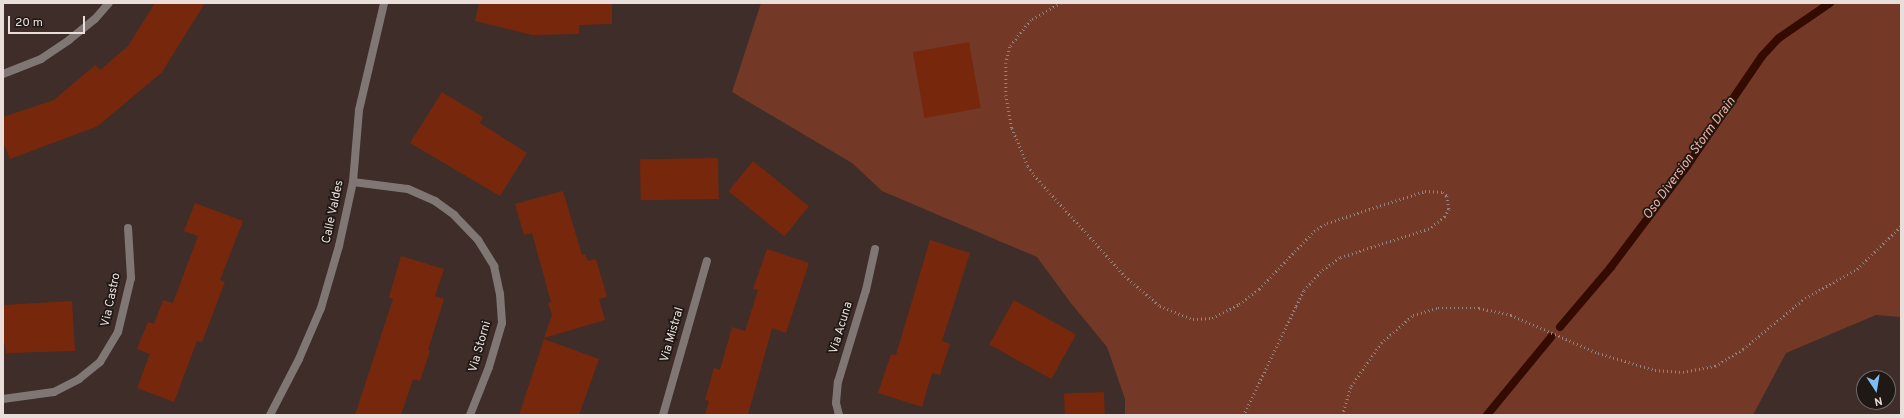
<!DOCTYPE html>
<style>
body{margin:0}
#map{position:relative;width:1904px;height:418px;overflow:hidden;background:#3e2d28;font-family:Overpass,sans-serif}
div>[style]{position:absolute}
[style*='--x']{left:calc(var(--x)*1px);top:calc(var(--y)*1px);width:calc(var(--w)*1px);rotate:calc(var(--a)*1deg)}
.green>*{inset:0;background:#733926}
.stream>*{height:8px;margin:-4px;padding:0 4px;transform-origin:4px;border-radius:4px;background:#340b01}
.building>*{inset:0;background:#77280c;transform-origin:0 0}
.path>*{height:2.5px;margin-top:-1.25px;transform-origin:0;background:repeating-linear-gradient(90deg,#91837f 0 1px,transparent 0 4px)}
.minor>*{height:8px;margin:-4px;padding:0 4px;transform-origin:4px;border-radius:4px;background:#807774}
.tertiary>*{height:8px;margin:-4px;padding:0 4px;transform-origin:4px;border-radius:4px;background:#807774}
span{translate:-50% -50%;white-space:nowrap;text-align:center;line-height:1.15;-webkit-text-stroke:3.5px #1f1815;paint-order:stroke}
.street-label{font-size:12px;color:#eadedb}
.water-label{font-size:13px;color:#f5af99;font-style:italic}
.frame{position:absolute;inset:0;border:4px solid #eadedb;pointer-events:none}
.north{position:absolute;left:1856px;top:370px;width:40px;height:40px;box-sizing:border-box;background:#1f1815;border:1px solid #706764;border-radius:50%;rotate:168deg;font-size:11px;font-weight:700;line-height:16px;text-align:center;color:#eadedb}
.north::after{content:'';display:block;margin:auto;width:14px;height:18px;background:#7fbdf9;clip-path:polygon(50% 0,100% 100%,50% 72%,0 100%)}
.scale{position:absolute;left:8px;top:16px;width:77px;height:18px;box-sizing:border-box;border:2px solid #eadedb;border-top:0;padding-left:5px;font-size:12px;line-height:14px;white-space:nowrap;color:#eadedb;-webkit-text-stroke:3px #1f1815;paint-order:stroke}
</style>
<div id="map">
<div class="green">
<div style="clip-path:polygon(761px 3px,1901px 3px,1901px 317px,1876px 315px,1786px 353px,1753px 415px,1125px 415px,1125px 399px,1107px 347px,1070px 302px,1037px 257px,882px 191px,852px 163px,732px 92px)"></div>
</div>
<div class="stream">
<div style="--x:1560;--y:327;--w:79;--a:-49.6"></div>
<div style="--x:1611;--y:267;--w:126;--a:-53"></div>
<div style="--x:1687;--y:166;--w:133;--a:-55.7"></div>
<div style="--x:1762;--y:56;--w:25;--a:-47"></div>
<div style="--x:1779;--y:38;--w:62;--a:-34.5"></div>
<div style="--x:1487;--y:415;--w:101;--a:-50.6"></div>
</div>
<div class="building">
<div style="clip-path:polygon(155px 3px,205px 3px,162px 72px,98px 126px,10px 159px,3px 142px,3px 117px,54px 100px,95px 65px,100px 70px,128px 46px)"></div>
<div style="clip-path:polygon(479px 3px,612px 3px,612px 24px,579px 25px,579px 34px,532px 35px,475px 21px)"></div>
<div style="left:969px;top:42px;width:67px;height:57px;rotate:80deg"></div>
<div style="clip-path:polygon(442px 92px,483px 117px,480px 123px,527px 153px,500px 196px,410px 143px)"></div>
<div style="left:718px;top:158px;width:41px;height:78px;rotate:89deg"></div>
<div style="left:753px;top:161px;width:72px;height:39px;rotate:39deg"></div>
<div style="clip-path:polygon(563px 191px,582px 255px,585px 254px,588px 261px,596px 259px,607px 297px,599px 299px,605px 320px,544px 338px,552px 315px,548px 303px,551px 302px,532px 233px,524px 235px,515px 204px)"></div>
<div style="clip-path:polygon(195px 203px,243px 221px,220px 280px,225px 282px,202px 342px,197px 341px,174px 402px,137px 388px,150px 354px,137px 349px,148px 322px,154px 324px,163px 300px,173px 303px,198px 236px,184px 231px)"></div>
<div style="clip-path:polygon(930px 240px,970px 253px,942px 341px,950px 344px,940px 375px,932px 373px,922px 407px,878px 393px,891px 354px,896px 355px)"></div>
<div style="clip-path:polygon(767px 249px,809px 263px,786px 333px,772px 328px,748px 415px,705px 415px,709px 401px,705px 400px,714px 368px,720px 370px,732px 327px,745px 331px,758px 290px,753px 289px)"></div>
<div style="clip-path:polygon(401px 256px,444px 269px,435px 296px,444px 299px,428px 350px,430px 351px,420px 381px,413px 379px,401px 415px,355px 415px,393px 299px,389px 297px)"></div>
<div style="left:1014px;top:300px;width:71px;height:51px;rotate:29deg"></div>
<div style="clip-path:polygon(72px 301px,75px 351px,6px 353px,5px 344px,3px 345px,3px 305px)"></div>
<div style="clip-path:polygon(544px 339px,599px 359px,579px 415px,519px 415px)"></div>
<div style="left:1104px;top:392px;width:23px;height:40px;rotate:88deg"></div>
</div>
<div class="path">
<div style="--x:1061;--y:3;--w:34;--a:150"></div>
<div style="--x:1031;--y:20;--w:34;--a:128"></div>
<div style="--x:1010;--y:47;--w:16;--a:104"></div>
<div style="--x:1006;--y:63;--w:32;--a:90"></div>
<div style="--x:1006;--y:95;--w:34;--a:80"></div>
<div style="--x:1012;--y:128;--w:41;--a:67.2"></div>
<div style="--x:1028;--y:166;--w:11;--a:56"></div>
<div style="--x:1034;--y:175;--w:136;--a:48"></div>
<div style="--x:1125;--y:276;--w:46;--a:40.6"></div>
<div style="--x:1160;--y:306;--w:35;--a:22"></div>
<div style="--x:1193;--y:319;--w:19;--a:-3"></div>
<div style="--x:1212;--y:318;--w:30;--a:-27"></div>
<div style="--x:1239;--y:304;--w:25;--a:-37"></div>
<div style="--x:1259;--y:289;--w:80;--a:-46.5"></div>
<div style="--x:1314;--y:231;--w:15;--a:-32"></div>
<div style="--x:1327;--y:223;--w:103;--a:-18.1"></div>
<div style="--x:1425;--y:191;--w:18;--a:3"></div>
<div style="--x:1443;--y:192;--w:6;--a:45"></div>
<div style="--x:1447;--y:196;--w:13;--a:81"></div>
<div style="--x:1449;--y:209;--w:9;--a:117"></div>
<div style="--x:1445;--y:217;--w:20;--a:143"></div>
<div style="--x:1429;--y:229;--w:94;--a:162"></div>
<div style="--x:1340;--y:258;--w:24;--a:144"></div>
<div style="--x:1321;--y:272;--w:25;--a:132"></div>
<div style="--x:1304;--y:291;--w:18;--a:117"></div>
<div style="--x:1296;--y:307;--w:120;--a:115.7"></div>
<div style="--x:1342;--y:415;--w:30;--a:-73"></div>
<div style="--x:1351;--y:386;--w:52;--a:-55.1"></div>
<div style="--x:1381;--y:343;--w:43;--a:-41.2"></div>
<div style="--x:1413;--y:315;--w:26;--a:-16"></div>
<div style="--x:1438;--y:308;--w:41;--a:0"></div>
<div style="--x:1479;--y:308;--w:33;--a:12"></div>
<div style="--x:1511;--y:315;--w:95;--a:23.6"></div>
<div style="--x:1598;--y:353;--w:59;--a:16.6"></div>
<div style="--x:1655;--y:370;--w:28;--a:4"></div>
<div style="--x:1683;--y:372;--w:33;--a:-11"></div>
<div style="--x:1715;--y:366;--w:33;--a:-31"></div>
<div style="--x:1743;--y:349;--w:80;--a:-39.4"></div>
<div style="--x:1805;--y:298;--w:60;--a:-29.1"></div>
<div style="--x:1857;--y:269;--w:62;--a:-44.3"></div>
</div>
<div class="minor">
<div style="--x:3;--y:74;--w:41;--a:-21.5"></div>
<div style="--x:41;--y:59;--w:34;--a:-34"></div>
<div style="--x:69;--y:40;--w:33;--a:-39"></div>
<div style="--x:95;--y:19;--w:21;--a:-49"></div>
<div style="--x:353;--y:182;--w:55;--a:7.3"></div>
<div style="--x:408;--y:189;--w:30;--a:24"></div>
<div style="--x:435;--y:201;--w:24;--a:36"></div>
<div style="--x:454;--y:215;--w:35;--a:46"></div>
<div style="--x:478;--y:240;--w:31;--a:58"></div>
<div style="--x:494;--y:266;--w:29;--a:78"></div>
<div style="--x:500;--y:294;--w:29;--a:86"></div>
<div style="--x:502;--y:323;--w:46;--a:106.5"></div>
<div style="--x:489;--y:367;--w:52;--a:111.6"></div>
<div style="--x:3;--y:399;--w:51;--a:-7.8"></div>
<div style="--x:54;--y:392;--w:28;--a:-27"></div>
<div style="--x:79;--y:379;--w:27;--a:-39"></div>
<div style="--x:100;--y:362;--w:35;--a:-59"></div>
<div style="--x:118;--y:332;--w:56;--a:-76.5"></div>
<div style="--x:131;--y:278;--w:50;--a:-93.4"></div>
<div style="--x:663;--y:415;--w:160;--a:-74.1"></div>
<div style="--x:839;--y:415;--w:12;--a:-104"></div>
<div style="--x:836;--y:403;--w:21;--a:-85"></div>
<div style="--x:838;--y:382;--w:96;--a:-73.1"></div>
<div style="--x:866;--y:290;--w:42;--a:-77.6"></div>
</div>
<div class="tertiary">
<div style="--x:270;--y:415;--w:63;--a:-62.6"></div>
<div style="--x:299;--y:359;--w:56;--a:-66.7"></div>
<div style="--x:321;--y:308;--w:65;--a:-73.8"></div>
<div style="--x:339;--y:246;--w:66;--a:-77.7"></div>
<div style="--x:353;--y:182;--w:72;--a:-85.2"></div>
<div style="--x:359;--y:110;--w:110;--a:-76.8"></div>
</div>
<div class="street-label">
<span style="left:334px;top:212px;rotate:-78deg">Calle Valdes</span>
<span style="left:112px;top:300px;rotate:-78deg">Via Castro</span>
<span style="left:842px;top:328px;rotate:-73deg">Via Acuna</span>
<span style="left:673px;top:335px;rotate:-74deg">Via Mistral</span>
<span style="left:481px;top:347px;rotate:-74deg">Via Storni</span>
</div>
<div class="water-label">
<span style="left:1690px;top:159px;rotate:-54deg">Oso Diversion Storm Drain</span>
</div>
<div class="frame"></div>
<div class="north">N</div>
<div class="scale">20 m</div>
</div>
